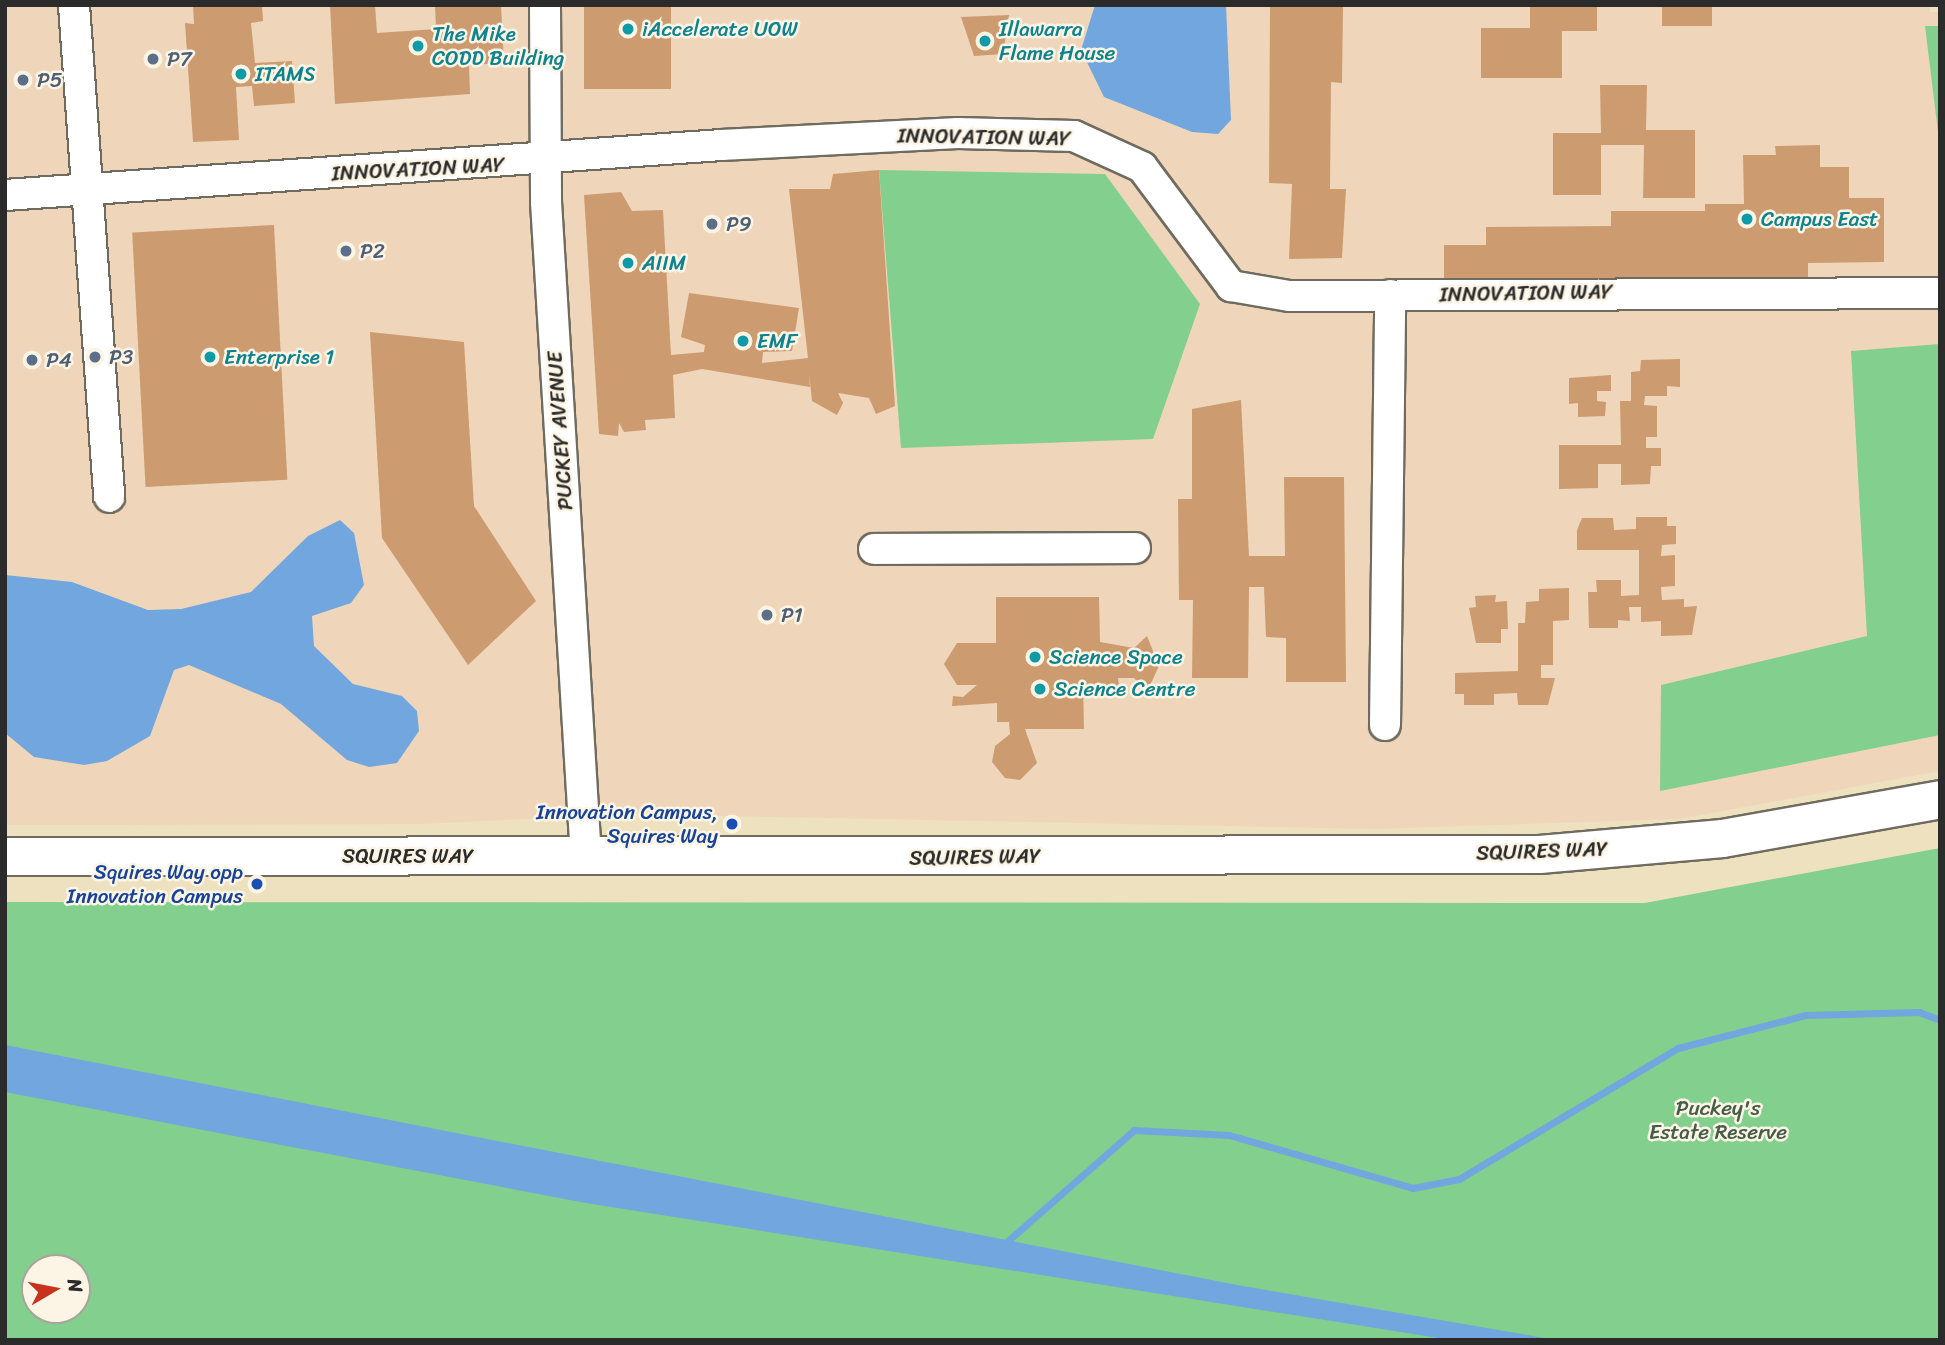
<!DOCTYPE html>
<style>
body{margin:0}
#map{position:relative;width:1945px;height:1345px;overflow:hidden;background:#ede1bf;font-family:Sriracha,sans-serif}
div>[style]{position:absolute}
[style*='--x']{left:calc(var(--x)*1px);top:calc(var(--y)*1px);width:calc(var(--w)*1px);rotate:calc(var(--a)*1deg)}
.built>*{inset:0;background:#efd6bb}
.green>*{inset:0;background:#82cf8e}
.water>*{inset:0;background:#71a7de}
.stream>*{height:7px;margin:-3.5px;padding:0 3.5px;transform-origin:3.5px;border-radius:3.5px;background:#71a7de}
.building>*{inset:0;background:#cc9b70;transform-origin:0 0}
.roads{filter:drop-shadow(2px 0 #6f6b5f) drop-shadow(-2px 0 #6f6b5f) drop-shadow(0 2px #6f6b5f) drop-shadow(0 -2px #6f6b5f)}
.minor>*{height:30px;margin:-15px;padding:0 15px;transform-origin:15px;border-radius:15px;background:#fff}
.major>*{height:37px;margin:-18.5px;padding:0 18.5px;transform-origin:18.5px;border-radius:18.5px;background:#fff}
.dots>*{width:19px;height:19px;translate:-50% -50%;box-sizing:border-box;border:4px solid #fcf5e5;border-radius:50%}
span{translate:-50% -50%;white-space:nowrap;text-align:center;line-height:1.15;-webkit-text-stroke:5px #fcf5e5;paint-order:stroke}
.culture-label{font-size:21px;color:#0d838f}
.left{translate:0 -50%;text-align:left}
.service-label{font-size:21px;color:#4e5e75}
.street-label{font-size:21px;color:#2b2b2b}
.transit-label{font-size:21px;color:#164399}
.right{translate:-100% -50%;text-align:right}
.park-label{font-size:21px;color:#455c49}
.frame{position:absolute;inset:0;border:7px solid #2b2b2b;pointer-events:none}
.north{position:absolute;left:21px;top:1254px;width:70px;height:70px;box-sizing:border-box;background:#fcf5e5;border:2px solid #a8a49b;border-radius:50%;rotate:80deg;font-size:19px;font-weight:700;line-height:28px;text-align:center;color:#2b2b2b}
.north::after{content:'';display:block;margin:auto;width:24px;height:32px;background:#c8321e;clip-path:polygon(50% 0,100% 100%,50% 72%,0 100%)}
</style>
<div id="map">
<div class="built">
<div style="clip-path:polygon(5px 5px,1929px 5px,1930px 12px,1940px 12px,1940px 771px,1680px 819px,1375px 829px,628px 814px,422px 824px,5px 825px)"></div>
</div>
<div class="green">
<div style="clip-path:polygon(1925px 26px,1940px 26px,1940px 148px)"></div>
<div style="clip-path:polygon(879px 170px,1105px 174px,1200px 304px,1153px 439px,901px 448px)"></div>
<div style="clip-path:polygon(1940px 344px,1940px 735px,1660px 791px,1661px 685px,1867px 636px,1851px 351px)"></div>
<div style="clip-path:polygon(evenodd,1940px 848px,1940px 1340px,5px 1340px,5px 902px,1645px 903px,1940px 848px,35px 1268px,77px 1268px,77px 1310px,35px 1310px,35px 1268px)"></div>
</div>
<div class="water">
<div style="clip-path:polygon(1095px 5px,1226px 5px,1231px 120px,1218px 134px,1192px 132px,1104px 97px,1081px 50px)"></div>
<div style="clip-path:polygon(340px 520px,354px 533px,364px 585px,351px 603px,312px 616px,314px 646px,353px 684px,402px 696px,417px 711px,419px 731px,397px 763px,369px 767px,347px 760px,281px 704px,189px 665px,174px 670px,150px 736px,107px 761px,84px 765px,34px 757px,5px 733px,5px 575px,72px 582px,148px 610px,181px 609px,251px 592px,308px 536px)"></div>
<div style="clip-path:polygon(5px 1045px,1237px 1285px,1556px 1340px,1451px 1340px,586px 1203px,255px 1140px,5px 1092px)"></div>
</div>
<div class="stream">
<div style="--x:1002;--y:1246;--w:176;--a:-41.3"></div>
<div style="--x:1134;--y:1130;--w:95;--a:3"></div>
<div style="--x:1229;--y:1135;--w:191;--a:16.1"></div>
<div style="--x:1413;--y:1188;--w:47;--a:-11.1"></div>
<div style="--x:1459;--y:1179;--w:255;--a:-30.9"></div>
<div style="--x:1678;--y:1048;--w:132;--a:-14.5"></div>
<div style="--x:1806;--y:1015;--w:113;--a:-1.5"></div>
<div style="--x:1919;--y:1012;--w:22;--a:21"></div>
</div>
<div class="building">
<div style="clip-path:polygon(193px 5px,262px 5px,263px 21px,251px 23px,255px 63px,292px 61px,295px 103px,254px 106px,252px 86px,236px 87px,239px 140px,193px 142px,185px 23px,194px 24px)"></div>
<div style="clip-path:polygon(330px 5px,375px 5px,377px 33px,436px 29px,435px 5px,501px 5px,504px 63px,469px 65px,470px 94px,335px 104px)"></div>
<div style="left:584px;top:5px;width:87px;height:84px"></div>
<div style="clip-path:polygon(1270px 5px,1343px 7px,1342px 83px,1331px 82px,1330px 189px,1346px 189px,1342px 258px,1289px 259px,1292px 184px,1269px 183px)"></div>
<div style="clip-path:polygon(1530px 5px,1597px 5px,1597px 31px,1562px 31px,1562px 78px,1481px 78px,1481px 28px,1530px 28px)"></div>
<div style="left:1662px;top:5px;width:50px;height:21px"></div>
<div style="clip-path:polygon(1009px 15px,1003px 54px,974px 56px,961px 17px)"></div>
<div style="clip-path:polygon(1600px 85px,1647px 85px,1646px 130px,1695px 130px,1695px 198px,1643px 198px,1644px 145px,1601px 145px,1601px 195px,1553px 195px,1553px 133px,1601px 133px)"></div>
<div style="clip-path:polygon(1820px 145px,1820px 167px,1849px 167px,1849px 198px,1884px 198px,1884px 262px,1808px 263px,1808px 277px,1444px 279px,1444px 245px,1486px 245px,1486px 227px,1611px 226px,1611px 211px,1705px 211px,1705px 204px,1744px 204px,1743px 155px,1776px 155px,1775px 146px)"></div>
<div style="clip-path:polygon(879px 170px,895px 406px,876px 414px,869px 398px,838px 393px,843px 403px,837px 415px,812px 401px,809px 373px,810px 387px,702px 369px,673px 375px,675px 418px,645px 420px,646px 430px,624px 432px,619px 423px,618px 436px,599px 434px,584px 195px,621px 192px,632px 211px,663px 210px,671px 355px,704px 352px,705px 345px,681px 337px,689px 293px,799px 308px,792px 351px,763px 352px,762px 363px,808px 358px,789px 189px,830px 189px,833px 174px)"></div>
<div style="left:274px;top:225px;width:255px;height:142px;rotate:87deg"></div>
<div style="clip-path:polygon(370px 332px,464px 342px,474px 506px,536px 601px,468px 665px,382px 538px)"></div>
<div style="clip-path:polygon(1680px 359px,1680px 387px,1667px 386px,1667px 396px,1645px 396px,1644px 405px,1657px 406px,1657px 437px,1646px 437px,1646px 448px,1661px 448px,1661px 466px,1651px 466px,1650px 484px,1621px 485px,1621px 464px,1598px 464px,1598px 488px,1559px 489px,1559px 445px,1621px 445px,1620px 401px,1631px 401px,1631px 372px,1640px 371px,1641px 360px)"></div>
<div style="clip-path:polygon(1611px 375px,1611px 391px,1597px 391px,1597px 401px,1606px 402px,1605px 416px,1578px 417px,1578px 403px,1569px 404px,1569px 378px)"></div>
<div style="clip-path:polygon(1241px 400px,1249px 556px,1285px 556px,1284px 477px,1344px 477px,1346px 682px,1286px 682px,1286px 638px,1266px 637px,1264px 587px,1249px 587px,1248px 678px,1192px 678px,1193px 600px,1179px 600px,1178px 499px,1192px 499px,1192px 409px)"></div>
<div style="clip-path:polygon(1636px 517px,1667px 517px,1667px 526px,1676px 526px,1676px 544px,1662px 545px,1661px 556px,1675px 555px,1675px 586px,1661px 587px,1662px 600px,1684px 599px,1684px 607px,1697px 606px,1692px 635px,1661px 636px,1661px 621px,1641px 622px,1641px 607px,1629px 607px,1630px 621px,1618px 620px,1618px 628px,1589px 628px,1588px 592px,1597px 592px,1596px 580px,1621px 580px,1621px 596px,1639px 595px,1639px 550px,1577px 550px,1577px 530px,1582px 518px,1613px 518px,1614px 530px,1636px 529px)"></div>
<div style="clip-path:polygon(1569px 588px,1569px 620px,1553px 621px,1553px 665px,1541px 665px,1541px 678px,1555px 678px,1548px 705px,1518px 705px,1517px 693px,1494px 694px,1494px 705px,1464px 705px,1464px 694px,1455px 694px,1455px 673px,1518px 671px,1518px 623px,1525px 623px,1526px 602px,1539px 601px,1539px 589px)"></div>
<div style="clip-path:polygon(1496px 595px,1495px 602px,1507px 601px,1508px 629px,1501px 629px,1501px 643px,1476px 643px,1469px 608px,1476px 607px,1475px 596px)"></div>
<div style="clip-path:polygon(996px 597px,1099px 597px,1100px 642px,1134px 648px,1147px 636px,1159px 666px,1147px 692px,1134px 678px,1118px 678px,1119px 686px,1083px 686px,1084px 729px,1025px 729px,1037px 763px,1020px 780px,1005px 778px,992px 762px,995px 746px,1010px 734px,1009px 722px,997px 722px,997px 703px,952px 706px,953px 696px,963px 697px,977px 685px,957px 685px,944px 664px,957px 643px,996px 643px)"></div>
</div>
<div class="roads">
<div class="minor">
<div style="--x:74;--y:5;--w:493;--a:85.9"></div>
<div style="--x:545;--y:5;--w:197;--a:89.7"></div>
<div style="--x:546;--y:202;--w:656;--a:86.51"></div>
<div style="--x:5;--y:195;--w:718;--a:-3.99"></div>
<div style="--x:721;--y:145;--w:237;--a:-2.9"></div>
<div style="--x:958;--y:133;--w:116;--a:1.5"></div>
<div style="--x:1074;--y:136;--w:75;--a:24.5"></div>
<div style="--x:1142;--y:167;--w:149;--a:53.2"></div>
<div style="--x:1231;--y:286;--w:59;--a:9.8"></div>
<div style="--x:1289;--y:296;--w:651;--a:-0.26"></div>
<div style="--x:874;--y:549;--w:261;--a:-0.2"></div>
<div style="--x:1385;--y:725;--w:430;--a:-89.3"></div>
</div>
<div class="major">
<div style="--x:5;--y:856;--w:1534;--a:-0.07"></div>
<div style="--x:1539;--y:854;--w:184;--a:-5"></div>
<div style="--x:1722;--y:838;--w:221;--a:-10.1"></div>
</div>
</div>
<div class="dots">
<div style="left:628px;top:29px;background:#0f9aa8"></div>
<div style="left:985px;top:41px;background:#0f9aa8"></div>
<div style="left:418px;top:46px;background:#0f9aa8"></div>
<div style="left:153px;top:59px;background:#5c6f8a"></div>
<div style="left:241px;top:74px;background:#0f9aa8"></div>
<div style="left:23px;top:80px;background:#5c6f8a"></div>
<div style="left:1747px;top:219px;background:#0f9aa8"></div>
<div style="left:712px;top:224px;background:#5c6f8a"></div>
<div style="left:346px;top:251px;background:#5c6f8a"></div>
<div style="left:628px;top:263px;background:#0f9aa8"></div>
<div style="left:743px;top:341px;background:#0f9aa8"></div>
<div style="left:95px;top:357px;background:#5c6f8a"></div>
<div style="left:210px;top:357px;background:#0f9aa8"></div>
<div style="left:32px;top:360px;background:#5c6f8a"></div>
<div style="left:767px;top:615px;background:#5c6f8a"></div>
<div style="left:1035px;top:657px;background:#0f9aa8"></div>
<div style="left:1040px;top:689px;background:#0f9aa8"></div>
<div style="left:732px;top:824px;background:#1a4fb4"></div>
<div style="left:257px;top:884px;background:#1a4fb4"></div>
</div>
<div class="culture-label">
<span class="left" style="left:642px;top:29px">iAccelerate UOW</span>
<span class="left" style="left:999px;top:41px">Illawarra<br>Flame House</span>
<span class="left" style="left:432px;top:46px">The Mike<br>CODD Building</span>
<span class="left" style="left:255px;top:74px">ITAMS</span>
<span class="left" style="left:1761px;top:219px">Campus East</span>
<span class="left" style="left:642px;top:263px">AIIM</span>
<span class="left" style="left:757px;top:341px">EMF</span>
<span class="left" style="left:224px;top:357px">Enterprise 1</span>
<span class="left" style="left:1049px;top:657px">Science Space</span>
<span class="left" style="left:1054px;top:689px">Science Centre</span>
</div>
<div class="service-label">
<span class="left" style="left:167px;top:59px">P7</span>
<span class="left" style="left:37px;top:80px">P5</span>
<span class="left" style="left:726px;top:224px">P9</span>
<span class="left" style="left:360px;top:251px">P2</span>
<span class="left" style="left:109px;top:357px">P3</span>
<span class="left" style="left:46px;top:360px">P4</span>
<span class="left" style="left:781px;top:615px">P1</span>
</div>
<div class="street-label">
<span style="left:984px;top:137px;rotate:1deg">INNOVATION WAY</span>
<span style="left:418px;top:169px;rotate:-3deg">INNOVATION WAY</span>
<span style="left:1526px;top:293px;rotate:-1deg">INNOVATION WAY</span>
<span style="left:560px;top:431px;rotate:-94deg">PUCKEY AVENUE</span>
<span style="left:1542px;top:851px;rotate:-2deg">SQUIRES WAY</span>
<span style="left:408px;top:856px">SQUIRES WAY</span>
<span style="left:975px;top:857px;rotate:-1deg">SQUIRES WAY</span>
</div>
<div class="transit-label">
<span class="right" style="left:718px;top:824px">Innovation Campus,<br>Squires Way</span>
<span class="right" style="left:243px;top:884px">Squires Way opp<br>Innovation Campus</span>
</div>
<div class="park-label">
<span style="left:1718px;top:1120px">Puckey's<br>Estate Reserve</span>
</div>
<div class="frame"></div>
<div class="north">N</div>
</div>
